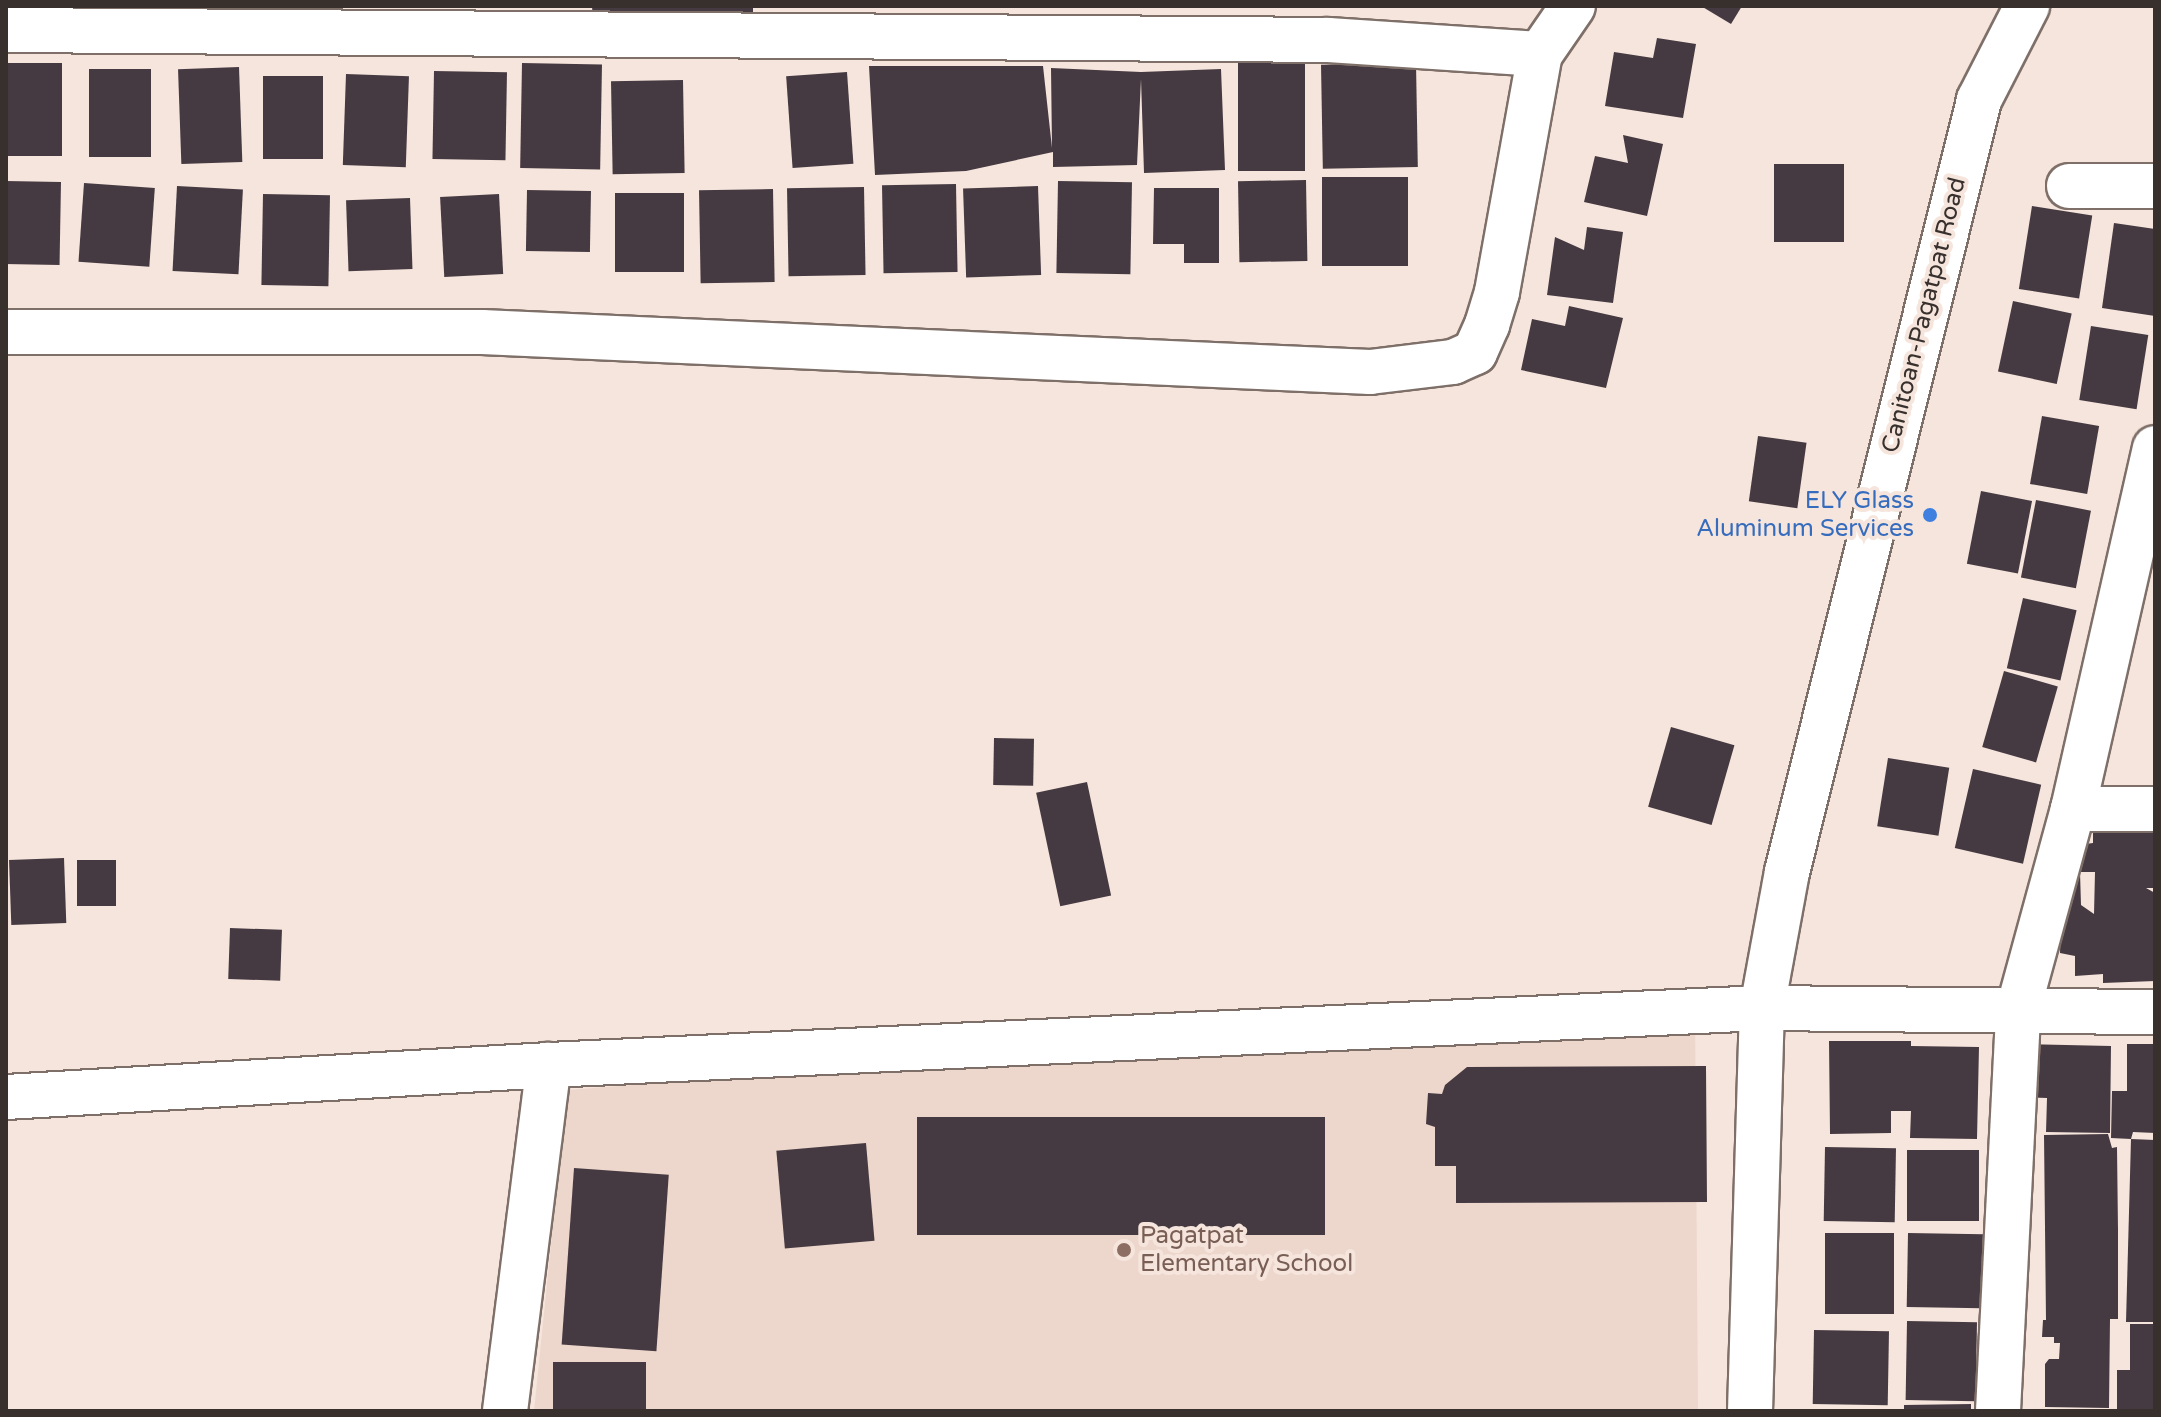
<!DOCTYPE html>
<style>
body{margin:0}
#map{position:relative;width:2161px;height:1417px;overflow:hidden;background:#f6e5dc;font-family:"Varela Round",sans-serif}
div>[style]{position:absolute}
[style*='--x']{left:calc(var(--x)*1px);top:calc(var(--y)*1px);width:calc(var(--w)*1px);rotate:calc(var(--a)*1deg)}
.education>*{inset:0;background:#edd6cb}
.building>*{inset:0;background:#463a42;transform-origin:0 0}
.roads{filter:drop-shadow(2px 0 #7e6f68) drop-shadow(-2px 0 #7e6f68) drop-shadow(0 2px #7e6f68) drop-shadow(0 -2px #7e6f68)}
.minor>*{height:44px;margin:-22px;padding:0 22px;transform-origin:22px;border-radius:22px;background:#fff}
.dots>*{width:22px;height:22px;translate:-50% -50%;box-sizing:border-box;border:4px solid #f6e5dc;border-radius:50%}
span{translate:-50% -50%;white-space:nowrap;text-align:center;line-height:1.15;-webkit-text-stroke:8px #f6e5dc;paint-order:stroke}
.street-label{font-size:24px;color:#37302d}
.shop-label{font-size:24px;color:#366cbe}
.right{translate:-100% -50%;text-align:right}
.education-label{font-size:24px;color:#785e54}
.left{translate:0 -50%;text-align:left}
.frame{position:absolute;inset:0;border:8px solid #37302d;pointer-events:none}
</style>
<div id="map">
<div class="education">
<div style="clip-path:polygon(1695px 1006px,1698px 1411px,534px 1411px,567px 1090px)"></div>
</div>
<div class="building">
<div style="clip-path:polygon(592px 6px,753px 6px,753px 18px,593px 23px)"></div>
<div style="clip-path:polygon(1701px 6px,1742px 6px,1731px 24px)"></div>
<div style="clip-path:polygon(1657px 38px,1696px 44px,1683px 118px,1605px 106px,1614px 52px,1653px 58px)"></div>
<div style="left:1238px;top:59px;width:67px;height:112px"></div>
<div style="left:6px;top:63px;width:56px;height:93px"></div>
<div style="left:522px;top:63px;width:80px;height:105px;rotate:1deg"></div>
<div style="left:1416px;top:63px;width:104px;height:95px;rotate:89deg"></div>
<div style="clip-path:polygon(869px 66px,1043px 66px,1052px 148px,1051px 68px,1141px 72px,1221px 69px,1225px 170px,1144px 173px,1141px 79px,1137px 165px,1053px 167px,1053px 152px,966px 171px,875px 175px)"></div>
<div style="left:239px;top:67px;width:95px;height:61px;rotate:88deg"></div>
<div style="left:89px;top:69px;width:62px;height:88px"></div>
<div style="left:434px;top:71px;width:73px;height:88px;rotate:1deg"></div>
<div style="left:847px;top:72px;width:92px;height:61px;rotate:86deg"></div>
<div style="left:346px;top:74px;width:63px;height:91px;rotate:2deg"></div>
<div style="left:263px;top:76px;width:60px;height:83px"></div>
<div style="left:683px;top:80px;width:93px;height:72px;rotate:89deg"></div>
<div style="clip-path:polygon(1623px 135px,1663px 144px,1647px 216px,1584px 202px,1595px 156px,1628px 163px)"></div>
<div style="left:1774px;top:164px;width:70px;height:78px"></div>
<div style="left:1322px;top:177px;width:86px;height:89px"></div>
<div style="left:1306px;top:180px;width:81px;height:68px;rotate:89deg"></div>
<div style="left:6px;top:181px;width:55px;height:83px;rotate:1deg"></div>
<div style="left:1058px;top:181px;width:74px;height:92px;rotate:1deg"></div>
<div style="left:84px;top:183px;width:71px;height:79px;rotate:4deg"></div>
<div style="left:956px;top:184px;width:88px;height:74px;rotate:89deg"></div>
<div style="left:177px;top:186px;width:66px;height:85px;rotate:3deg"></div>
<div style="left:1038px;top:186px;width:89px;height:75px;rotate:88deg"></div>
<div style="left:864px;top:187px;width:88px;height:77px;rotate:89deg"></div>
<div style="clip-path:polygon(1154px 188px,1219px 188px,1219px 263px,1184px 263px,1184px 244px,1153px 244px)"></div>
<div style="left:773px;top:189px;width:93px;height:74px;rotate:89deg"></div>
<div style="left:527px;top:190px;width:64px;height:61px;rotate:1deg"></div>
<div style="left:615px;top:193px;width:69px;height:79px"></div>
<div style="left:263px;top:194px;width:67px;height:91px;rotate:1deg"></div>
<div style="left:499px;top:194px;width:80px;height:59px;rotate:87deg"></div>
<div style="left:410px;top:198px;width:71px;height:64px;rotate:88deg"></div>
<div style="left:2032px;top:206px;width:61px;height:84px;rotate:9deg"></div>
<div style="clip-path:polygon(2114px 223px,2155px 229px,2155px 316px,2102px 308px)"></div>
<div style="clip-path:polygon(1587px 227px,1623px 232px,1613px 303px,1547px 295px,1555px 237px,1584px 250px)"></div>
<div style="left:2013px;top:301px;width:60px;height:72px;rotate:12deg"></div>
<div style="clip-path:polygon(1569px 306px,1623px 318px,1606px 388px,1521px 370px,1532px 319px,1565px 326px)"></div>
<div style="left:2091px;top:326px;width:58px;height:75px;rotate:9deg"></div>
<div style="left:2042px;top:416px;width:58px;height:69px;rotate:10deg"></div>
<div style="left:1758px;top:436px;width:49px;height:66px;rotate:8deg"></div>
<div style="left:1981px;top:491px;width:52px;height:74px;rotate:11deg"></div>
<div style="left:2036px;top:500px;width:56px;height:79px;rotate:11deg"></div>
<div style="left:2023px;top:598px;width:55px;height:72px;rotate:13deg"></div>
<div style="left:2004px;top:671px;width:56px;height:79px;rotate:16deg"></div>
<div style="left:1671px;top:727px;width:66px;height:83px;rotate:16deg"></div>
<div style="left:994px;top:738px;width:40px;height:47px;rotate:1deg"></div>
<div style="left:1888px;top:758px;width:62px;height:69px;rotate:9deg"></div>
<div style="left:1973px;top:769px;width:70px;height:81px;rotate:13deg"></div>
<div style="left:1087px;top:782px;width:116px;height:52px;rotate:78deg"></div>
<div style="clip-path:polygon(evenodd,2093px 825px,2155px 826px,2155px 888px,2146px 888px,2155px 893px,2155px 981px,2103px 983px,2103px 974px,2075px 976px,2075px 956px,2060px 953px,2063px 847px,2093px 843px,2093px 825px,2080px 872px,2095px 872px,2094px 914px,2081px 905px,2080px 872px)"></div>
<div style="left:64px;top:858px;width:65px;height:55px;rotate:88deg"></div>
<div style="left:77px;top:860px;width:39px;height:46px"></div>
<div style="left:230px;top:928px;width:52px;height:51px;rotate:2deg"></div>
<div style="clip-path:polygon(1829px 1041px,1911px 1041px,1911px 1046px,1979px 1047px,1977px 1139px,1910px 1138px,1911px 1111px,1891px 1111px,1891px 1133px,1830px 1134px)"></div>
<div style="clip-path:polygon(2020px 1044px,2111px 1046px,2110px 1133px,2046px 1132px,2047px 1098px,2019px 1097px)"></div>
<div style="clip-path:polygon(2127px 1044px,2155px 1044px,2155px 1133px,2133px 1132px,2131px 1139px,2111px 1138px,2112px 1091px,2127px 1091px)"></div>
<div style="clip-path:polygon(1706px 1066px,1707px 1202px,1456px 1203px,1456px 1166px,1435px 1166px,1435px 1127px,1426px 1124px,1428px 1093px,1442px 1094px,1445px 1085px,1467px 1067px)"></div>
<div style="left:917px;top:1117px;width:408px;height:118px"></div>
<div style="clip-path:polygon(2108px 1134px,2112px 1148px,2117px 1147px,2118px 1230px,2118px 1319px,2110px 1319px,2109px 1408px,2045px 1407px,2045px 1364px,2049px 1359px,2059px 1359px,2060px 1343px,2054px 1343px,2054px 1337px,2042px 1337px,2043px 1320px,2046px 1320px,2044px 1135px)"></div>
<div style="clip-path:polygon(2131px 1139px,2155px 1140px,2155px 1322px,2126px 1322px)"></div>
<div style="left:866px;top:1143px;width:98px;height:90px;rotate:85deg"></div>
<div style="left:1825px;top:1147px;width:71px;height:74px;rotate:1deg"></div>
<div style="left:1907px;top:1150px;width:72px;height:71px"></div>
<div style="left:574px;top:1168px;width:95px;height:177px;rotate:4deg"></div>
<div style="left:1825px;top:1233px;width:69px;height:81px"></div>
<div style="left:1908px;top:1233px;width:75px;height:74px;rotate:1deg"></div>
<div style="left:1907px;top:1321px;width:70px;height:79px;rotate:1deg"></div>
<div style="clip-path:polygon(2130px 1324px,2155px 1324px,2155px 1411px,2117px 1411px,2117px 1370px,2130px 1370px)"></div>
<div style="left:1814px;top:1330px;width:75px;height:74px;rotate:1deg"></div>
<div style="left:553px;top:1362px;width:93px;height:49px"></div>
<div style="clip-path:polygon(1971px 1404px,1971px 1411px,1904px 1411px,1904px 1405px)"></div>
</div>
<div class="roads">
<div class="minor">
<div style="--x:6;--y:30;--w:1322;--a:0.43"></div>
<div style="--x:1328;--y:40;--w:212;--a:3.8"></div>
<div style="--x:2069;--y:186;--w:86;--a:0"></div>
<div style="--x:6;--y:332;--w:476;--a:0"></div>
<div style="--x:482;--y:332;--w:889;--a:2.58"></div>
<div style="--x:1370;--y:372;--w:84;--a:-6.9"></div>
<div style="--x:1453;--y:362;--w:24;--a:-24"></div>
<div style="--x:1475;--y:352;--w:30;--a:-66"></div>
<div style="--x:1487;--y:325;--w:34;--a:-73"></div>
<div style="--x:1497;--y:292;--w:242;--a:-79.8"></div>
<div style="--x:1540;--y:54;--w:58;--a:-55.5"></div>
<div style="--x:2073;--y:809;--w:82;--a:0"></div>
<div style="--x:6;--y:1097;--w:544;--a:-3.37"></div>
<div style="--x:549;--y:1065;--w:1214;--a:-2.69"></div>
<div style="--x:1762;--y:1008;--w:393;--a:0.6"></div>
<div style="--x:505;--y:1411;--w:349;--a:-82.8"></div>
<div style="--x:1750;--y:1411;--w:403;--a:-88.3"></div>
<div style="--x:1762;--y:1008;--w:138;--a:-79.6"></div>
<div style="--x:1787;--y:872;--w:796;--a:-76.03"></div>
<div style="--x:1979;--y:100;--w:106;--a:-62.9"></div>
<div style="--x:1998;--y:1411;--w:401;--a:-87.1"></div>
<div style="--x:2018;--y:1010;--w:208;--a:-74.7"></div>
<div style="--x:2073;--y:809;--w:370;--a:-77.2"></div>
</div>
</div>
<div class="dots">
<div style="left:1930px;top:515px;background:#3f7fe0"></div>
<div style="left:1124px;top:1250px;background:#8d6e63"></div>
</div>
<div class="street-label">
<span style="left:1924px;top:315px;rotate:-76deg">Canitoan-Pagatpat Road</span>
</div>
<div class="shop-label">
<span class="right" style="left:1914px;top:515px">ELY Glass<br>Aluminum Services</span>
</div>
<div class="education-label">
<span class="left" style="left:1140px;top:1250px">Pagatpat<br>Elementary School</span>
</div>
<div class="frame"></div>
</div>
